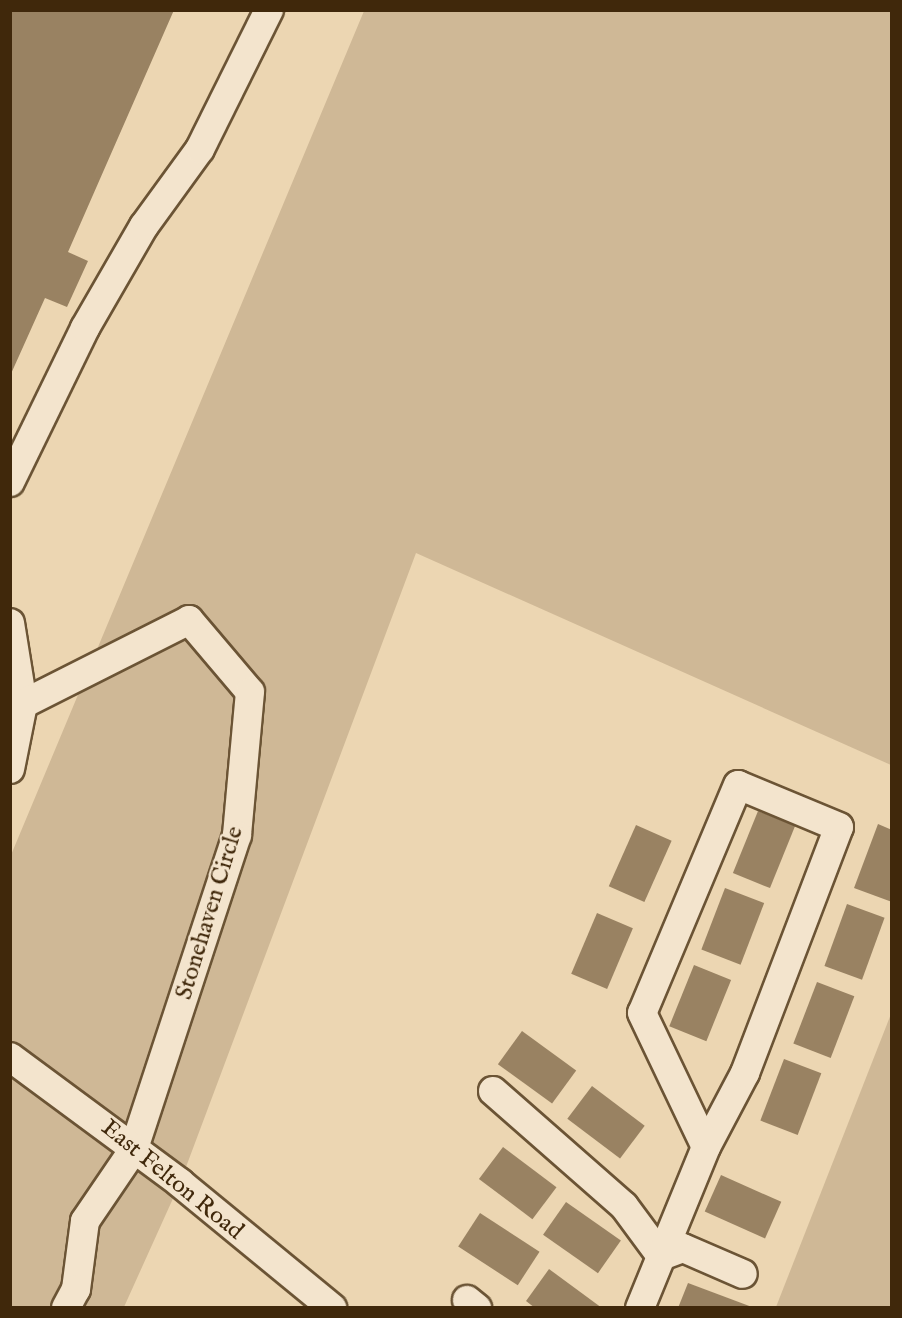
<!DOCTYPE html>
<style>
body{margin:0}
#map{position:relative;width:902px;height:1318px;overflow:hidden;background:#ecd6b2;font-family:"IM FELL English",serif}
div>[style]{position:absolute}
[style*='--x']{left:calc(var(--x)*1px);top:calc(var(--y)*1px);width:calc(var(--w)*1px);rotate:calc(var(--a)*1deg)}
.green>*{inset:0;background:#cfb896}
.building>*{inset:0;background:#998262;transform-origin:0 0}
.roads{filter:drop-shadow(2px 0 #6b5435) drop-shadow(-2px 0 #6b5435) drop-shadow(0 2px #6b5435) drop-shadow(0 -2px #6b5435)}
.minor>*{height:28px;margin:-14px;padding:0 14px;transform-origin:14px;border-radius:14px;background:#f3e4cd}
span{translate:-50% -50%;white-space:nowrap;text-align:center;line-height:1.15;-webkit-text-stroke:4.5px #f3e4cd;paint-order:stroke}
.street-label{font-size:24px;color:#40280b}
.frame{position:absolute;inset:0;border:12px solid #40280b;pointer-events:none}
</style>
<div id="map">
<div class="green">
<div style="clip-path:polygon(364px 11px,891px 11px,891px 765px,416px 553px,180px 1183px,124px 1307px,11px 1307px,11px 855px)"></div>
<div style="clip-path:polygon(891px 1014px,891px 1307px,776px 1307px)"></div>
</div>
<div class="building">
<div style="clip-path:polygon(174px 10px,68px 252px,88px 261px,67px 307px,45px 298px,10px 376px,11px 10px)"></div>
<div style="left:758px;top:811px;width:40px;height:67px;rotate:22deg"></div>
<div style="clip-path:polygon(878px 824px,892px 830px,892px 902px,854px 888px)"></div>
<div style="left:636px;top:825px;width:39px;height:67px;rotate:24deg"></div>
<div style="left:725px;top:888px;width:42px;height:66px;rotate:21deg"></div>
<div style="left:847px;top:904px;width:40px;height:66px;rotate:20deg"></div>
<div style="left:597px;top:913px;width:39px;height:66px;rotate:23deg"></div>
<div style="left:694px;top:965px;width:40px;height:66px;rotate:22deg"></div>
<div style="left:817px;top:982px;width:40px;height:66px;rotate:21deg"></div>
<div style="left:522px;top:1031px;width:67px;height:41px;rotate:36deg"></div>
<div style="left:784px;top:1059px;width:40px;height:66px;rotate:21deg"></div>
<div style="left:592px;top:1086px;width:66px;height:41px;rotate:37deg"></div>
<div style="left:503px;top:1147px;width:67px;height:40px;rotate:37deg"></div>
<div style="left:721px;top:1175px;width:66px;height:40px;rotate:24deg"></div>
<div style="left:566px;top:1202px;width:67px;height:40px;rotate:35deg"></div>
<div style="left:480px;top:1213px;width:71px;height:40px;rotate:33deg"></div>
<div style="clip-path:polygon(549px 1269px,602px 1308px,535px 1308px,526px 1301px)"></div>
<div style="clip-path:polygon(688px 1283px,752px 1307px,752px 1308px,678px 1308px)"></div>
</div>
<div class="roads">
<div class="minor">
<div style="--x:10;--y:482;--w:171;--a:-64"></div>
<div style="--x:85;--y:328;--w:118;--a:-60"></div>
<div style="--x:144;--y:226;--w:95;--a:-54"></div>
<div style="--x:200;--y:149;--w:155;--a:-63.6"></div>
<div style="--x:10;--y:623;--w:82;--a:80.9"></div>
<div style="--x:10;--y:769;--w:66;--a:-78.7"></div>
<div style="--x:23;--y:704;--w:186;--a:-26.8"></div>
<div style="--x:189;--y:620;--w:94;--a:49.7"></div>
<div style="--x:250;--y:692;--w:144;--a:95.2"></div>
<div style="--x:237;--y:835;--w:330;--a:108.2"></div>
<div style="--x:134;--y:1149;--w:87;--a:124.2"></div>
<div style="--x:85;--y:1221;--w:69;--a:97.5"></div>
<div style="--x:76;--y:1289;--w:21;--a:118"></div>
<div style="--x:10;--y:1057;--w:212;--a:36.5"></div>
<div style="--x:180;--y:1183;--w:197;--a:39.4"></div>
<div style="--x:493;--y:1091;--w:174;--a:41.3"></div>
<div style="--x:624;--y:1206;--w:62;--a:53.5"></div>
<div style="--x:661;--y:1256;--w:23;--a:-20"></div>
<div style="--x:683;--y:1248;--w:65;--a:23.4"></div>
<div style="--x:467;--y:1300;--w:13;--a:39"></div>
<div style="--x:640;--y:1308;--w:174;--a:-67.7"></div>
<div style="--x:706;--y:1147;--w:84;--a:-62.2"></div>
<div style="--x:745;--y:1073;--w:263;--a:-69.1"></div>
<div style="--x:839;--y:827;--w:109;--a:-157.4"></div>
<div style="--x:738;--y:785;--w:247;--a:112.8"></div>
<div style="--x:642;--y:1013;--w:148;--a:64.5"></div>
</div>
</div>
<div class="street-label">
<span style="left:210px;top:913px;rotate:-73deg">Stonehaven Circle</span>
<span style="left:172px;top:1180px;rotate:39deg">East Felton Road</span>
</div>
<div class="frame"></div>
</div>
